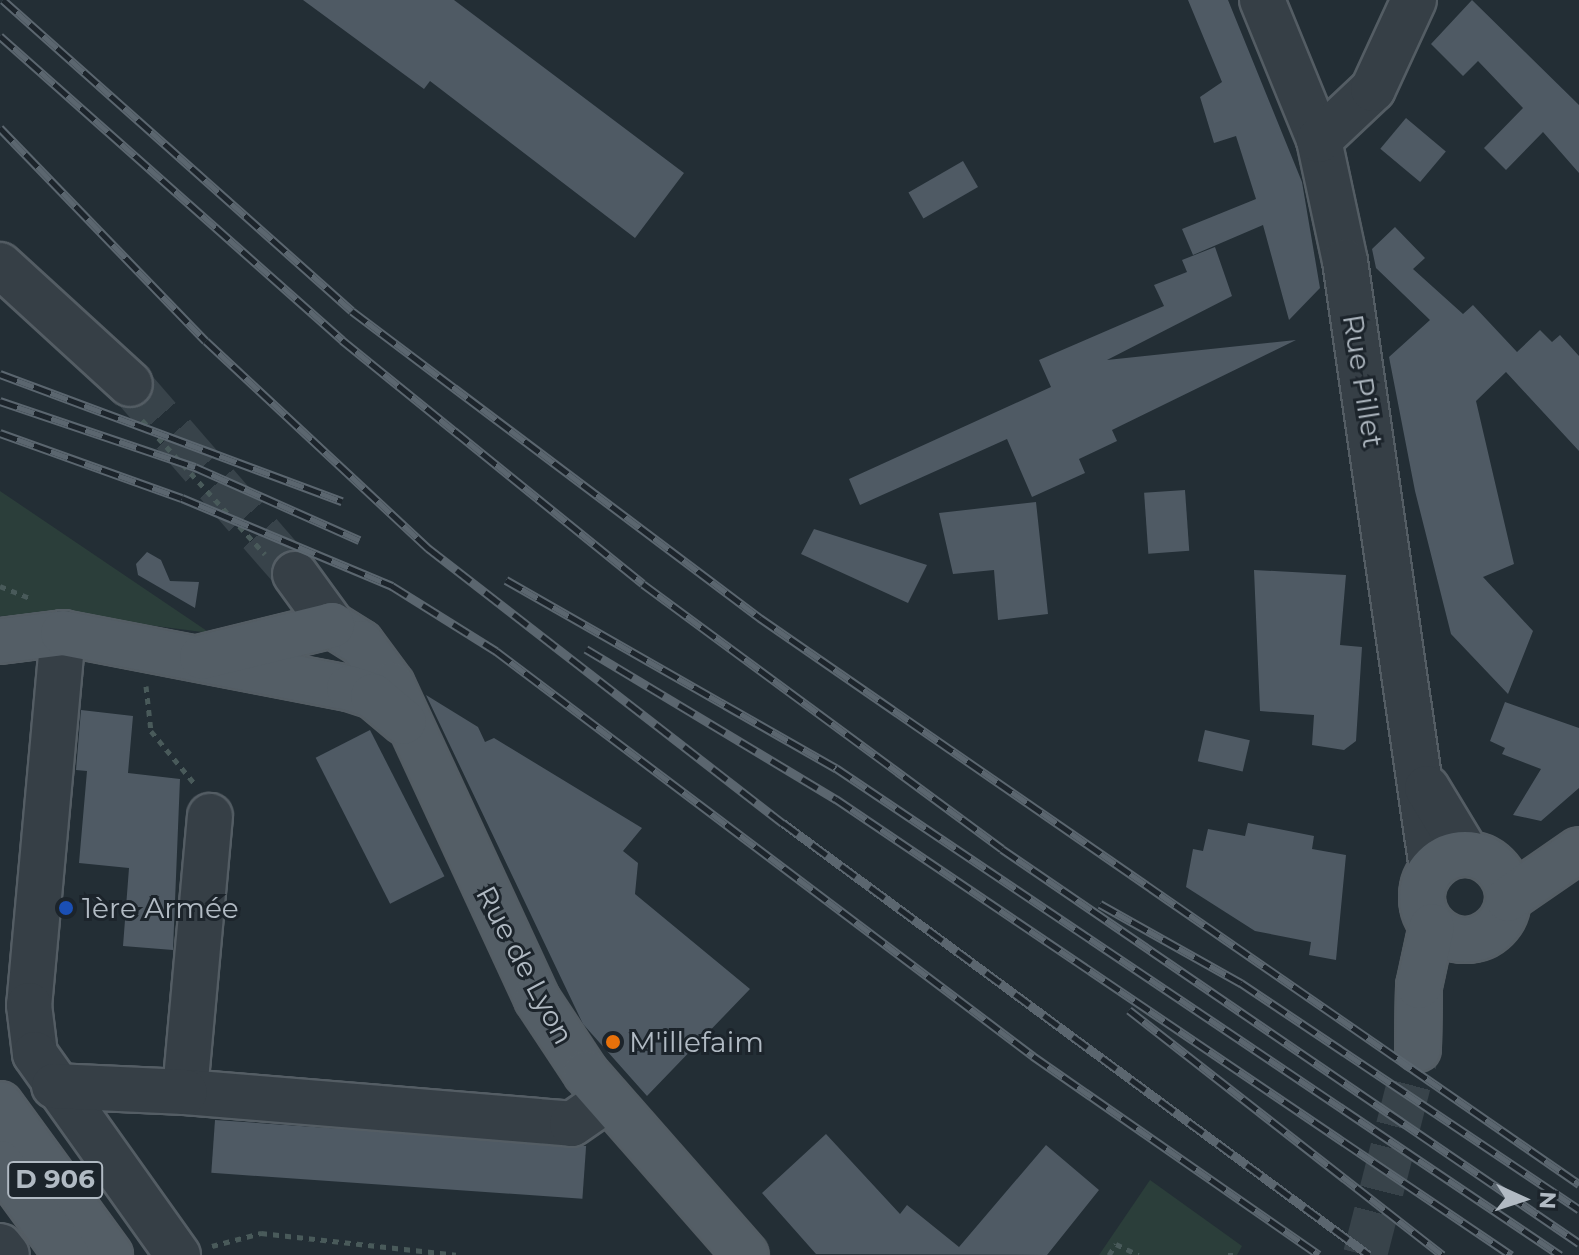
<!DOCTYPE html>
<meta charset="utf-8">
<style>
body{margin:0}
#map{position:relative;width:1579px;height:1255px;overflow:hidden;background:#232e35;font-family:Montserrat,sans-serif}
div>[style]{position:absolute}
[style*='--x']{left:calc(var(--x)*1px);top:calc(var(--y)*1px);width:calc(var(--w)*1px);rotate:calc(var(--a)*1deg)}
.green>*{inset:0;background:#2b3e3a}
.building>*{inset:0;background:#4f5a64;transform-origin:0 0}
.minor-tunnel>*{height:44px;margin-top:-22px;transform-origin:0;background:repeating-linear-gradient(90deg,#38434a 0 44px,transparent 0 66px)}
.major-tunnel>*{height:44px;margin-top:-22px;transform-origin:0;background:repeating-linear-gradient(90deg,#38434a 0 44px,transparent 0 66px)}
.path>*{height:5px;margin-top:-2.5px;transform-origin:0;background:repeating-linear-gradient(90deg,#495a5a 0 6px,transparent 0 12px)}
.roads{filter:drop-shadow(2px 0 #545d64) drop-shadow(-2px 0 #545d64) drop-shadow(0 2px #545d64) drop-shadow(0 -2px #545d64)}
.minor>*{height:44px;margin:-22px;padding:0 22px;transform-origin:22px;border-radius:22px;background:#363f46}
.major>*{height:44px;margin:-22px;padding:0 22px;transform-origin:22px;border-radius:22px;background:#545e66}
.major>.ring{margin:-22px;padding:0;box-sizing:content-box;background:none;border:44px solid #545e66;border-radius:50%}
.rail>*{height:9px;margin-top:-4.5px;transform-origin:0;background:repeating-linear-gradient(90deg,#1c242b 0 18px,#5b666f 0 36px);box-sizing:border-box;border-block:2px solid #5b666f}
.dots>*{width:22px;height:22px;translate:-50% -50%;box-sizing:border-box;border:4px solid #1c242b;border-radius:50%}
span{translate:-50% -50%;white-space:nowrap;text-align:center;line-height:1.15;-webkit-text-stroke:6px #1c242b;paint-order:stroke}
.shield-label span{padding:2px 6px;background:#1c242b;border:2px solid;border-radius:6px;-webkit-text-stroke-width:0}
.shield-label{font-size:26px;color:#b1bac3;font-weight:700}
.street-label{font-size:28px;color:#b1bac3}
.poi-label{font-size:28px;color:#b1bac3}
.left{translate:0 -50%;text-align:left}
.north{position:absolute;left:1483px;top:1159px;width:80px;height:80px;-webkit-text-stroke:6px #1c242b;paint-order:stroke;rotate:93deg;font-size:22px;font-weight:700;line-height:32px;text-align:center;color:#b1bac3}
.north::after{content:'';display:block;margin:auto;width:28px;height:36px;background:#b1bac3;clip-path:polygon(50% 0,100% 100%,50% 72%,0 100%)}
</style>
<div id="map">
<div class="green">
<div style="clip-path:polygon(0 491px,210px 633px,63px 614px,0 616px)"></div>
<div style="clip-path:polygon(1150px 1180px,1242px 1246px,1237px 1255px,1099px 1255px)"></div>
</div>
<div class="building">
<div style="clip-path:polygon(303px 0,454px 0,684px 173px,635px 238px,430px 81px,424px 89px)"></div>
<div style="clip-path:polygon(1188px 0,1228px 0,1302px 182px,1320px 288px,1289px 320px,1263px 225px,1193px 255px,1182px 229px,1256px 199px,1236px 136px,1214px 143px,1200px 97px,1222px 82px)"></div>
<div style="clip-path:polygon(1472px 0,1579px 105px,1579px 173px,1543px 132px,1506px 170px,1484px 148px,1523px 108px,1478px 61px,1463px 76px,1431px 44px)"></div>
<div style="left:1406px;top:118px;width:52px;height:40px;rotate:40deg"></div>
<div style="left:963px;top:161px;width:30px;height:63px;rotate:60deg"></div>
<div style="clip-path:polygon(1395px 227px,1425px 258px,1413px 269px,1463px 314px,1473px 305px,1517px 352px,1540px 330px,1552px 342px,1560px 335px,1579px 356px,1579px 451px,1506px 372px,1476px 401px,1514px 564px,1483px 577px,1533px 631px,1508px 694px,1451px 634px,1415px 491px,1389px 357px,1430px 320px,1376px 268px,1372px 249px)"></div>
<div style="clip-path:polygon(1215px 247px,1232px 296px,1107px 360px,1296px 340px,1112px 430px,1117px 441px,1079px 459px,1085px 473px,1032px 497px,1007px 439px,860px 505px,849px 479px,1051px 387px,1039px 360px,1164px 306px,1154px 285px,1187px 272px,1182px 260px)"></div>
<div style="left:1185px;top:490px;width:61px;height:41px;rotate:86deg"></div>
<div style="clip-path:polygon(1036px 502px,1048px 614px,998px 620px,994px 570px,953px 574px,939px 513px)"></div>
<div style="clip-path:polygon(814px 529px,927px 565px,908px 603px,801px 554px)"></div>
<div style="clip-path:polygon(147px 552px,161px 560px,170px 581px,199px 582px,195px 608px,138px 575px,136px 564px)"></div>
<div style="clip-path:polygon(1254px 570px,1346px 575px,1340px 645px,1362px 647px,1356px 741px,1344px 750px,1312px 745px,1314px 715px,1260px 711px)"></div>
<div style="clip-path:polygon(426px 695px,478px 727px,485px 742px,494px 738px,642px 828px,623px 851px,638px 863px,635px 894px,750px 989px,647px 1096px,583px 1024px)"></div>
<div style="clip-path:polygon(1505px 702px,1579px 728px,1579px 788px,1541px 821px,1513px 815px,1541px 769px,1502px 754px,1505px 748px,1490px 741px)"></div>
<div style="clip-path:polygon(81px 710px,133px 716px,128px 773px,180px 779px,173px 950px,123px 946px,129px 868px,79px 863px,87px 771px,76px 770px)"></div>
<div style="left:370px;top:730px;width:164px;height:61px;rotate:63deg"></div>
<div style="left:1205px;top:730px;width:46px;height:32px;rotate:13deg"></div>
<div style="clip-path:polygon(1248px 823px,1314px 836px,1312px 849px,1346px 855px,1336px 960px,1309px 955px,1311px 942px,1255px 931px,1186px 887px,1193px 849px,1203px 851px,1208px 829px,1245px 836px)"></div>
<div style="left:215px;top:1120px;width:372px;height:53px;rotate:4deg"></div>
<div style="clip-path:polygon(826px 1134px,900px 1214px,907px 1205px,959px 1247px,1046px 1145px,1099px 1190px,1047px 1255px,816px 1254px,762px 1193px)"></div>
</div>
<div class="minor-tunnel">
<div style="--x:130;--y:384;--w:252;--a:49"></div>
</div>
<div class="major-tunnel">
<div style="--x:1365;--y:1255;--w:213;--a:-75.6"></div>
</div>
<div class="path">
<div style="--x:142;--y:420;--w:182;--a:47.5"></div>
<div style="--x:0;--y:586;--w:32;--a:22"></div>
<div style="--x:146;--y:686;--w:45;--a:83.7"></div>
<div style="--x:151;--y:731;--w:67;--a:50.4"></div>
<div style="--x:212;--y:1246;--w:51;--a:-14.9"></div>
<div style="--x:261;--y:1233;--w:196;--a:6.4"></div>
<div style="--x:1109;--y:1255;--w:13;--a:-58"></div>
<div style="--x:1116;--y:1244;--w:25;--a:26"></div>
<div style="--x:1228;--y:1255;--w:5;--a:0"></div>
</div>
<div class="roads">
<div class="minor">
<div style="--x:1262;--y:0;--w:151;--a:67.8"></div>
<div style="--x:1319;--y:140;--w:124;--a:77.9"></div>
<div style="--x:1345;--y:261;--w:614;--a:81.86"></div>
<div style="--x:1319;--y:140;--w:74;--a:-43.4"></div>
<div style="--x:1373;--y:89;--w:98;--a:-65.3"></div>
<div style="--x:0;--y:265;--w:176;--a:42.5"></div>
<div style="--x:295;--y:574;--w:63;--a:54"></div>
<div style="--x:63;--y:633;--w:374;--a:95.2"></div>
<div style="--x:29;--y:1005;--w:49;--a:83"></div>
<div style="--x:35;--y:1054;--w:247;--a:54.6"></div>
<div style="--x:1427;--y:788;--w:77;--a:58.8"></div>
<div style="--x:210;--y:816;--w:277;--a:95.2"></div>
<div style="--x:185;--y:1092;--w:388;--a:4.7"></div>
<div style="--x:572;--y:1124;--w:44;--a:-34.8"></div>
<div style="--x:54;--y:1086;--w:131;--a:2.6"></div>
<div style="--x:0;--y:1246;--w:11;--a:52"></div>
</div>
<div class="major">
<div style="--x:332;--y:625;--w:34;--a:32"></div>
<div style="--x:361;--y:643;--w:52;--a:53.6"></div>
<div style="--x:392;--y:685;--w:346;--a:65.2"></div>
<div style="--x:537;--y:999;--w:89;--a:56.5"></div>
<div style="--x:586;--y:1073;--w:242;--a:48.7"></div>
<div style="--x:0;--y:641;--w:64;--a:-7.2"></div>
<div style="--x:63;--y:633;--w:291;--a:10.9"></div>
<div style="--x:349;--y:688;--w:25;--a:18"></div>
<div style="--x:373;--y:696;--w:40;--a:40"></div>
<div style="--x:202;--y:657;--w:134;--a:-13.8"></div>
<div class="ring" style="left:1422px;top:854px;width:42px;height:42px"></div>
<div style="--x:1508;--y:899;--w:86;--a:-34.6"></div>
<div style="--x:1418;--y:1049;--w:63;--a:-89.1"></div>
<div style="--x:1419;--y:986;--w:61;--a:-77.8"></div>
<div style="--x:0;--y:1104;--w:187;--a:53.9"></div>
<div style="--x:0;--y:1163;--w:114;--a:53.9"></div>
</div>
</div>
<div class="rail">
<div style="--x:3;--y:0;--w:467;--a:41.7"></div>
<div style="--x:352;--y:311;--w:511;--a:36.96"></div>
<div style="--x:760;--y:618;--w:996;--a:34.65"></div>
<div style="--x:0;--y:36;--w:458;--a:41.6"></div>
<div style="--x:342;--y:340;--w:387;--a:39"></div>
<div style="--x:643;--y:584;--w:446;--a:36.4"></div>
<div style="--x:1002;--y:849;--w:699;--a:34.33"></div>
<div style="--x:0;--y:128;--w:296;--a:46"></div>
<div style="--x:206;--y:341;--w:304;--a:43"></div>
<div style="--x:428;--y:548;--w:449;--a:37.8"></div>
<div style="--x:783;--y:823;--w:728;--a:36.4"></div>
<div style="--x:0;--y:374;--w:365;--a:20.4"></div>
<div style="--x:0;--y:401;--w:206;--a:18.7"></div>
<div style="--x:195;--y:467;--w:180;--a:24"></div>
<div style="--x:0;--y:433;--w:193;--a:19.7"></div>
<div style="--x:182;--y:498;--w:228;--a:22.7"></div>
<div style="--x:392;--y:586;--w:123;--a:32"></div>
<div style="--x:496;--y:651;--w:673;--a:37.02"></div>
<div style="--x:1033;--y:1056;--w:348;--a:34.8"></div>
<div style="--x:506;--y:580;--w:380;--a:29.7"></div>
<div style="--x:836;--y:768;--w:873;--a:33.93"></div>
<div style="--x:586;--y:649;--w:292;--a:31"></div>
<div style="--x:836;--y:799;--w:815;--a:34.04"></div>
<div style="--x:1100;--y:904;--w:162;--a:29.3"></div>
<div style="--x:1241;--y:983;--w:407;--a:33.8"></div>
<div style="--x:1129;--y:1010;--w:398;--a:38"></div>
</div>
<div class="dots">
<div style="left:66px;top:908px;background:#1a4fb4"></div>
<div style="left:613px;top:1042px;background:#e8710a"></div>
</div>
<div class="shield-label">
<span style="left:55px;top:1180px">D 906</span>
</div>
<div class="street-label">
<span style="left:1363px;top:381px;rotate:81deg">Rue Pillet</span>
<span style="left:525px;top:965px;rotate:62deg">Rue de Lyon</span>
</div>
<div class="poi-label">
<span class="left" style="left:82px;top:908px">1ère Armée</span>
<span class="left" style="left:629px;top:1042px">M'illefaim</span>
</div>
<div class="north">N</div>
</div>
